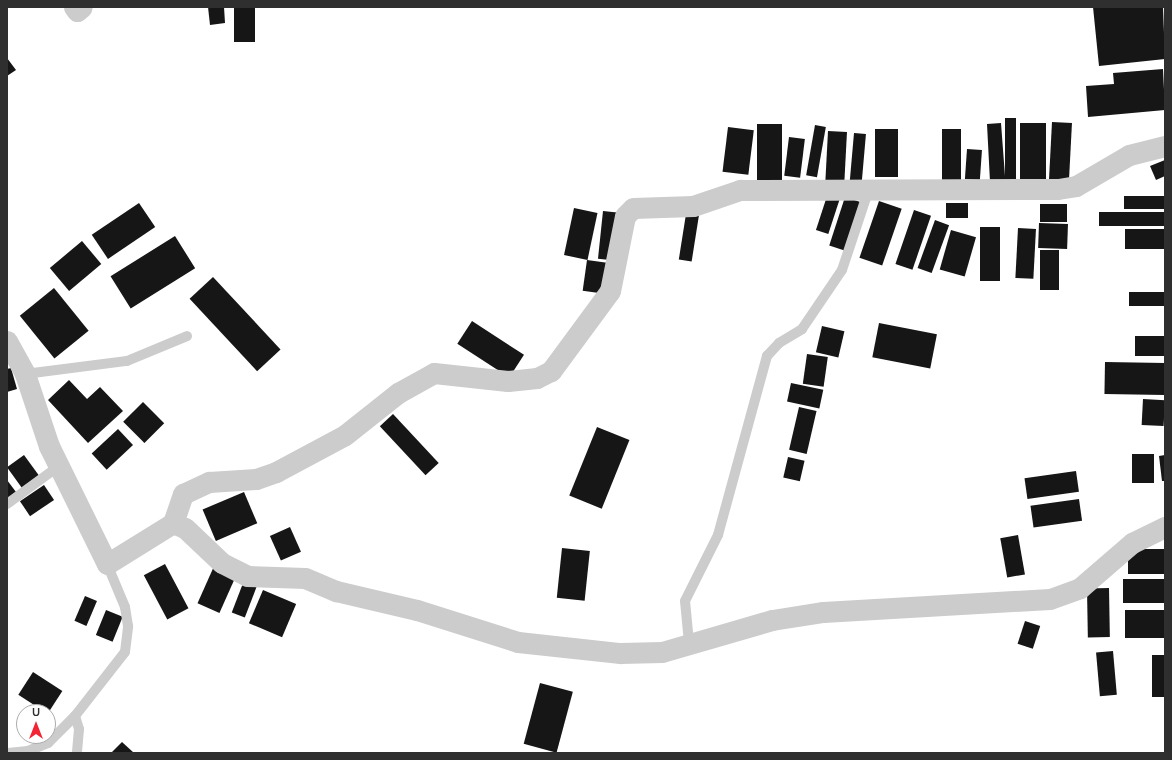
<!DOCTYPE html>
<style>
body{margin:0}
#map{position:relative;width:1172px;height:760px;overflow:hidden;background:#fff;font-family:"Nunito Sans",sans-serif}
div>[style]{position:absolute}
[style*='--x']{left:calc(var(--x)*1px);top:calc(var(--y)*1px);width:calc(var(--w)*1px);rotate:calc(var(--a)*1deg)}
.building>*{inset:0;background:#161616;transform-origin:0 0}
.service>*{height:10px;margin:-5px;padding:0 5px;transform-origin:5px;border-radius:5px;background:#ccc}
.minor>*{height:21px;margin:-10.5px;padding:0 10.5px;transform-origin:10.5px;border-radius:10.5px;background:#ccc}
span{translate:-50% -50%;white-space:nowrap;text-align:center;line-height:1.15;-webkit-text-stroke:4px #fff;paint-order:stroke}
.frame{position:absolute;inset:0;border:8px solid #2f2f2f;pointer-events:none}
.north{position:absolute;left:16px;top:704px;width:40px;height:40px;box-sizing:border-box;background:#fff;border:1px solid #acacac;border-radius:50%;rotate:0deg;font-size:11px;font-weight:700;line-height:16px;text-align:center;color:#2f2f2f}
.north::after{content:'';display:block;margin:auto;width:14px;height:18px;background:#f32534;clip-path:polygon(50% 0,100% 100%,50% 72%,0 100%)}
</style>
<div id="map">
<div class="building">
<div style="clip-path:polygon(208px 7px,224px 7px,225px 23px,210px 25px)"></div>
<div style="left:234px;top:7px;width:21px;height:35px"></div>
<div style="clip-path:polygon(1093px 7px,1163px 7px,1165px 59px,1099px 66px)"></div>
<div style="clip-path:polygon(7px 58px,16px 70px,7px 76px)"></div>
<div style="clip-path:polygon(1163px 69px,1165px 110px,1088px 117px,1086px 86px,1114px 84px,1113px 73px)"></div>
<div style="clip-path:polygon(1005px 118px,1016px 118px,1016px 181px,990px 182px,987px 124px,1001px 123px,1005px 176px)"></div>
<div style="left:1052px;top:122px;width:20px;height:60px;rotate:3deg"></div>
<div style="left:1020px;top:123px;width:26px;height:59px"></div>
<div style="left:757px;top:124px;width:25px;height:58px"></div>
<div style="left:815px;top:125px;width:11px;height:51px;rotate:10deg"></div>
<div style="left:728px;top:127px;width:26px;height:45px;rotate:7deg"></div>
<div style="left:875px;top:129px;width:23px;height:48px"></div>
<div style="left:942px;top:129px;width:19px;height:54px"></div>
<div style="left:828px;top:131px;width:19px;height:49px;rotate:3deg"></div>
<div style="left:854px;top:133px;width:12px;height:52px;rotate:5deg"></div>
<div style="left:789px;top:137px;width:16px;height:39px;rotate:7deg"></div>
<div style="left:967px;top:149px;width:15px;height:30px;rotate:4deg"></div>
<div style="clip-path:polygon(1165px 160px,1165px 176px,1156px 180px,1150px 166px)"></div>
<div style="left:828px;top:193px;width:13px;height:39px;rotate:18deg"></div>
<div style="left:1124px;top:196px;width:41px;height:13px"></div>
<div style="left:845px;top:197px;width:16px;height:51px;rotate:18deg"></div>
<div style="left:879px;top:201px;width:24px;height:60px;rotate:19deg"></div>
<div style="left:139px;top:203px;width:29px;height:57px;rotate:56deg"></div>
<div style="left:946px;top:203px;width:22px;height:15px"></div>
<div style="left:1040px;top:204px;width:27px;height:18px"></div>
<div style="left:574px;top:208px;width:24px;height:48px;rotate:12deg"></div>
<div style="left:914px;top:210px;width:18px;height:57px;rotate:19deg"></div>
<div style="left:603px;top:211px;width:19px;height:48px;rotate:6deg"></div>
<div style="left:1165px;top:212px;width:14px;height:66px;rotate:90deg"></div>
<div style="left:686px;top:214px;width:13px;height:46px;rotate:9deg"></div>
<div style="left:935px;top:220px;width:15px;height:51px;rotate:20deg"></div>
<div style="left:1039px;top:223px;width:29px;height:25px;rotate:2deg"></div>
<div style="left:980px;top:227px;width:20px;height:54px"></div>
<div style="left:1018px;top:228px;width:18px;height:50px;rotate:3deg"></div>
<div style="left:1125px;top:229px;width:40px;height:20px"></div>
<div style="left:951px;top:230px;width:26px;height:41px;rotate:16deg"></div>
<div style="left:175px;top:236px;width:38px;height:76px;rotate:58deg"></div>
<div style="left:82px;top:241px;width:30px;height:42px;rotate:50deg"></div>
<div style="left:1040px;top:250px;width:19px;height:40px"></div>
<div style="left:587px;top:260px;width:22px;height:31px;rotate:8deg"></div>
<div style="left:213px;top:277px;width:99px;height:32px;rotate:47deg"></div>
<div style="left:54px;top:288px;width:55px;height:44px;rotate:51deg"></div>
<div style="left:1129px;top:292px;width:36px;height:14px"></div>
<div style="left:472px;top:321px;width:62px;height:27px;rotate:33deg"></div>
<div style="left:879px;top:323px;width:59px;height:35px;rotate:11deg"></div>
<div style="left:822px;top:326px;width:23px;height:27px;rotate:13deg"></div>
<div style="left:1165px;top:336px;width:20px;height:30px;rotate:90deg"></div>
<div style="left:807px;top:354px;width:21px;height:30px;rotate:8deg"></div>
<div style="left:1105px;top:362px;width:60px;height:32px;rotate:1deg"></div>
<div style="clip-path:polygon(11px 368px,17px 389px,7px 392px,7px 369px)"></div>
<div style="clip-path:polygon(69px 380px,87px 399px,100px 387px,123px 411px,88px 443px,48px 400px)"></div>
<div style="left:791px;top:383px;width:33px;height:19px;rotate:12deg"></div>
<div style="left:1143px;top:399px;width:22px;height:26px;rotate:3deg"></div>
<div style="left:143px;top:402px;width:30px;height:28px;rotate:45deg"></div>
<div style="left:799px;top:407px;width:18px;height:44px;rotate:13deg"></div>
<div style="left:393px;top:414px;width:67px;height:18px;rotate:47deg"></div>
<div style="left:597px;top:427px;width:35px;height:74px;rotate:22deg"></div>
<div style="left:118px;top:429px;width:22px;height:36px;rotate:47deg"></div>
<div style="left:1132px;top:454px;width:22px;height:29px"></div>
<div style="left:24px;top:455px;width:27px;height:21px;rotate:54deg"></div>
<div style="clip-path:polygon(1165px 455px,1165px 481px,1162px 481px,1159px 456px)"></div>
<div style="left:788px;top:457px;width:17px;height:21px;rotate:13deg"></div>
<div style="left:1076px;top:471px;width:21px;height:52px;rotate:82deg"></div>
<div style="clip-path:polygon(7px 480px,16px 492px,7px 499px)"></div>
<div style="left:44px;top:485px;width:18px;height:29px;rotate:56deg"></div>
<div style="left:244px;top:492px;width:34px;height:45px;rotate:67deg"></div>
<div style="left:1079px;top:499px;width:22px;height:49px;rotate:82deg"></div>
<div style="left:290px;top:527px;width:27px;height:22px;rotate:66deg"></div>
<div style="left:1018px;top:535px;width:40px;height:18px;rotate:80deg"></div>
<div style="left:562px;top:548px;width:28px;height:50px;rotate:6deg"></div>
<div style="left:1165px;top:549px;width:25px;height:37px;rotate:90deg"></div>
<div style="left:165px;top:564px;width:50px;height:24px;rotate:62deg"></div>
<div style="left:215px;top:564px;width:24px;height:43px;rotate:24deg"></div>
<div style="left:245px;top:578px;width:14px;height:37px;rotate:21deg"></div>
<div style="left:1165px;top:579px;width:24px;height:42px;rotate:90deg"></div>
<div style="left:1109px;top:588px;width:49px;height:22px;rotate:89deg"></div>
<div style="left:263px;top:590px;width:36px;height:36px;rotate:23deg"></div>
<div style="left:85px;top:596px;width:13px;height:27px;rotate:23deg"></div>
<div style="left:106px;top:610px;width:18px;height:27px;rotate:22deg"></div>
<div style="left:1125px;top:610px;width:40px;height:28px"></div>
<div style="left:1025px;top:621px;width:16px;height:24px;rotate:18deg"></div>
<div style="left:1113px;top:651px;width:44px;height:17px;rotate:85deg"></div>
<div style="left:1152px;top:655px;width:13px;height:42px"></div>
<div style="left:33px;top:672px;width:35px;height:27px;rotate:33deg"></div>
<div style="left:540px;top:683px;width:34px;height:63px;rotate:15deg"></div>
<div style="clip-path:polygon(122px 742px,134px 753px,111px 753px)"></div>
</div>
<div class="service">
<div style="--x:25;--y:374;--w:103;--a:-7.3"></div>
<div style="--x:127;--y:361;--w:65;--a:-22.6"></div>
<div style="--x:7;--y:504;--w:64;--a:-36.2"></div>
<div style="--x:689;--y:643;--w:42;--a:-95.4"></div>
<div style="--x:685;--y:601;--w:74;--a:-63.4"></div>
<div style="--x:718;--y:535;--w:186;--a:-74.7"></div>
<div style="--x:767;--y:356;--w:18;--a:-47"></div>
<div style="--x:779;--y:343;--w:27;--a:-31"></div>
<div style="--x:802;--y:329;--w:71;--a:-55.9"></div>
<div style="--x:842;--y:270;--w:82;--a:-71.6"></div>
<div style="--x:75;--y:716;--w:14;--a:73"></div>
<div style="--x:79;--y:729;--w:24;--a:95"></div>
<div style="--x:8;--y:753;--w:20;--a:-6"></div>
<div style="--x:28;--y:751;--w:22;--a:-22"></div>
<div style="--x:48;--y:743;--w:38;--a:-45"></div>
<div style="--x:75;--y:716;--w:81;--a:-52"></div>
<div style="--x:125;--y:652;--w:26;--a:-83"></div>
<div style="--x:128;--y:626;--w:19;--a:-99"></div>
<div style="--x:125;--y:607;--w:47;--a:-112.7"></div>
</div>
<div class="minor">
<div style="--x:74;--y:7;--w:5;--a:53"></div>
<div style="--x:77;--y:11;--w:6;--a:-39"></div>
<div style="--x:7;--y:341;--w:38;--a:61"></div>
<div style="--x:25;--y:374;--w:76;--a:71.6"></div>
<div style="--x:49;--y:446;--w:131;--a:63.8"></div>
<div style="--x:107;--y:564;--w:78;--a:-31.8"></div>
<div style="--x:173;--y:523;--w:13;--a:23"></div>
<div style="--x:185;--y:528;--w:51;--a:43.4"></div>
<div style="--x:222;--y:563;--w:28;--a:27"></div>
<div style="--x:247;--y:576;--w:58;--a:2"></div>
<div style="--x:305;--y:578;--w:34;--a:23"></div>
<div style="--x:336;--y:591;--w:83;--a:13.2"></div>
<div style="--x:417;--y:610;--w:106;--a:17.6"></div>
<div style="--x:518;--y:642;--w:103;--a:6.2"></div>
<div style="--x:620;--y:653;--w:42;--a:-1.4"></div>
<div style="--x:662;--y:652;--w:115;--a:-16.2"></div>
<div style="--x:772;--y:620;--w:52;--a:-8.9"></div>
<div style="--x:823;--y:612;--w:227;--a:-3.3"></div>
<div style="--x:1050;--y:599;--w:32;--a:-20"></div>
<div style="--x:1080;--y:588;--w:69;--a:-40.9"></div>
<div style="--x:1132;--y:543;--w:37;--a:-26"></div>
<div style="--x:173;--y:523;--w:31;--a:-71"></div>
<div style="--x:183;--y:494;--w:29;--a:-25"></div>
<div style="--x:209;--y:482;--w:47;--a:-3.7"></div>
<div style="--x:256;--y:479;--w:21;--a:-19"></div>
<div style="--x:276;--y:472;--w:78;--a:-28.2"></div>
<div style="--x:345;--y:435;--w:68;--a:-38.4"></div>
<div style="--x:398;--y:393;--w:41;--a:-29.1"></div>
<div style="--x:434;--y:373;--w:74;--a:6.2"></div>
<div style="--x:508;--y:381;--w:29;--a:-6"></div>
<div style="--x:537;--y:378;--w:16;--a:-27"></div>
<div style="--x:551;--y:371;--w:99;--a:-53.6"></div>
<div style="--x:610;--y:291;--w:76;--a:-78.7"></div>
<div style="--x:625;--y:216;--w:11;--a:-45"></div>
<div style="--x:633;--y:208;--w:60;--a:-1.9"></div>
<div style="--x:693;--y:206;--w:50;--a:-18.8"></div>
<div style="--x:740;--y:190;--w:318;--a:-0.2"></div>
<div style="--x:1058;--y:189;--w:18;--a:-9"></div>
<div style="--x:1076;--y:186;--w:61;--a:-30.3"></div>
<div style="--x:1129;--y:155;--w:37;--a:-14"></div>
</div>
<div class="frame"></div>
<div class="north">U</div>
</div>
